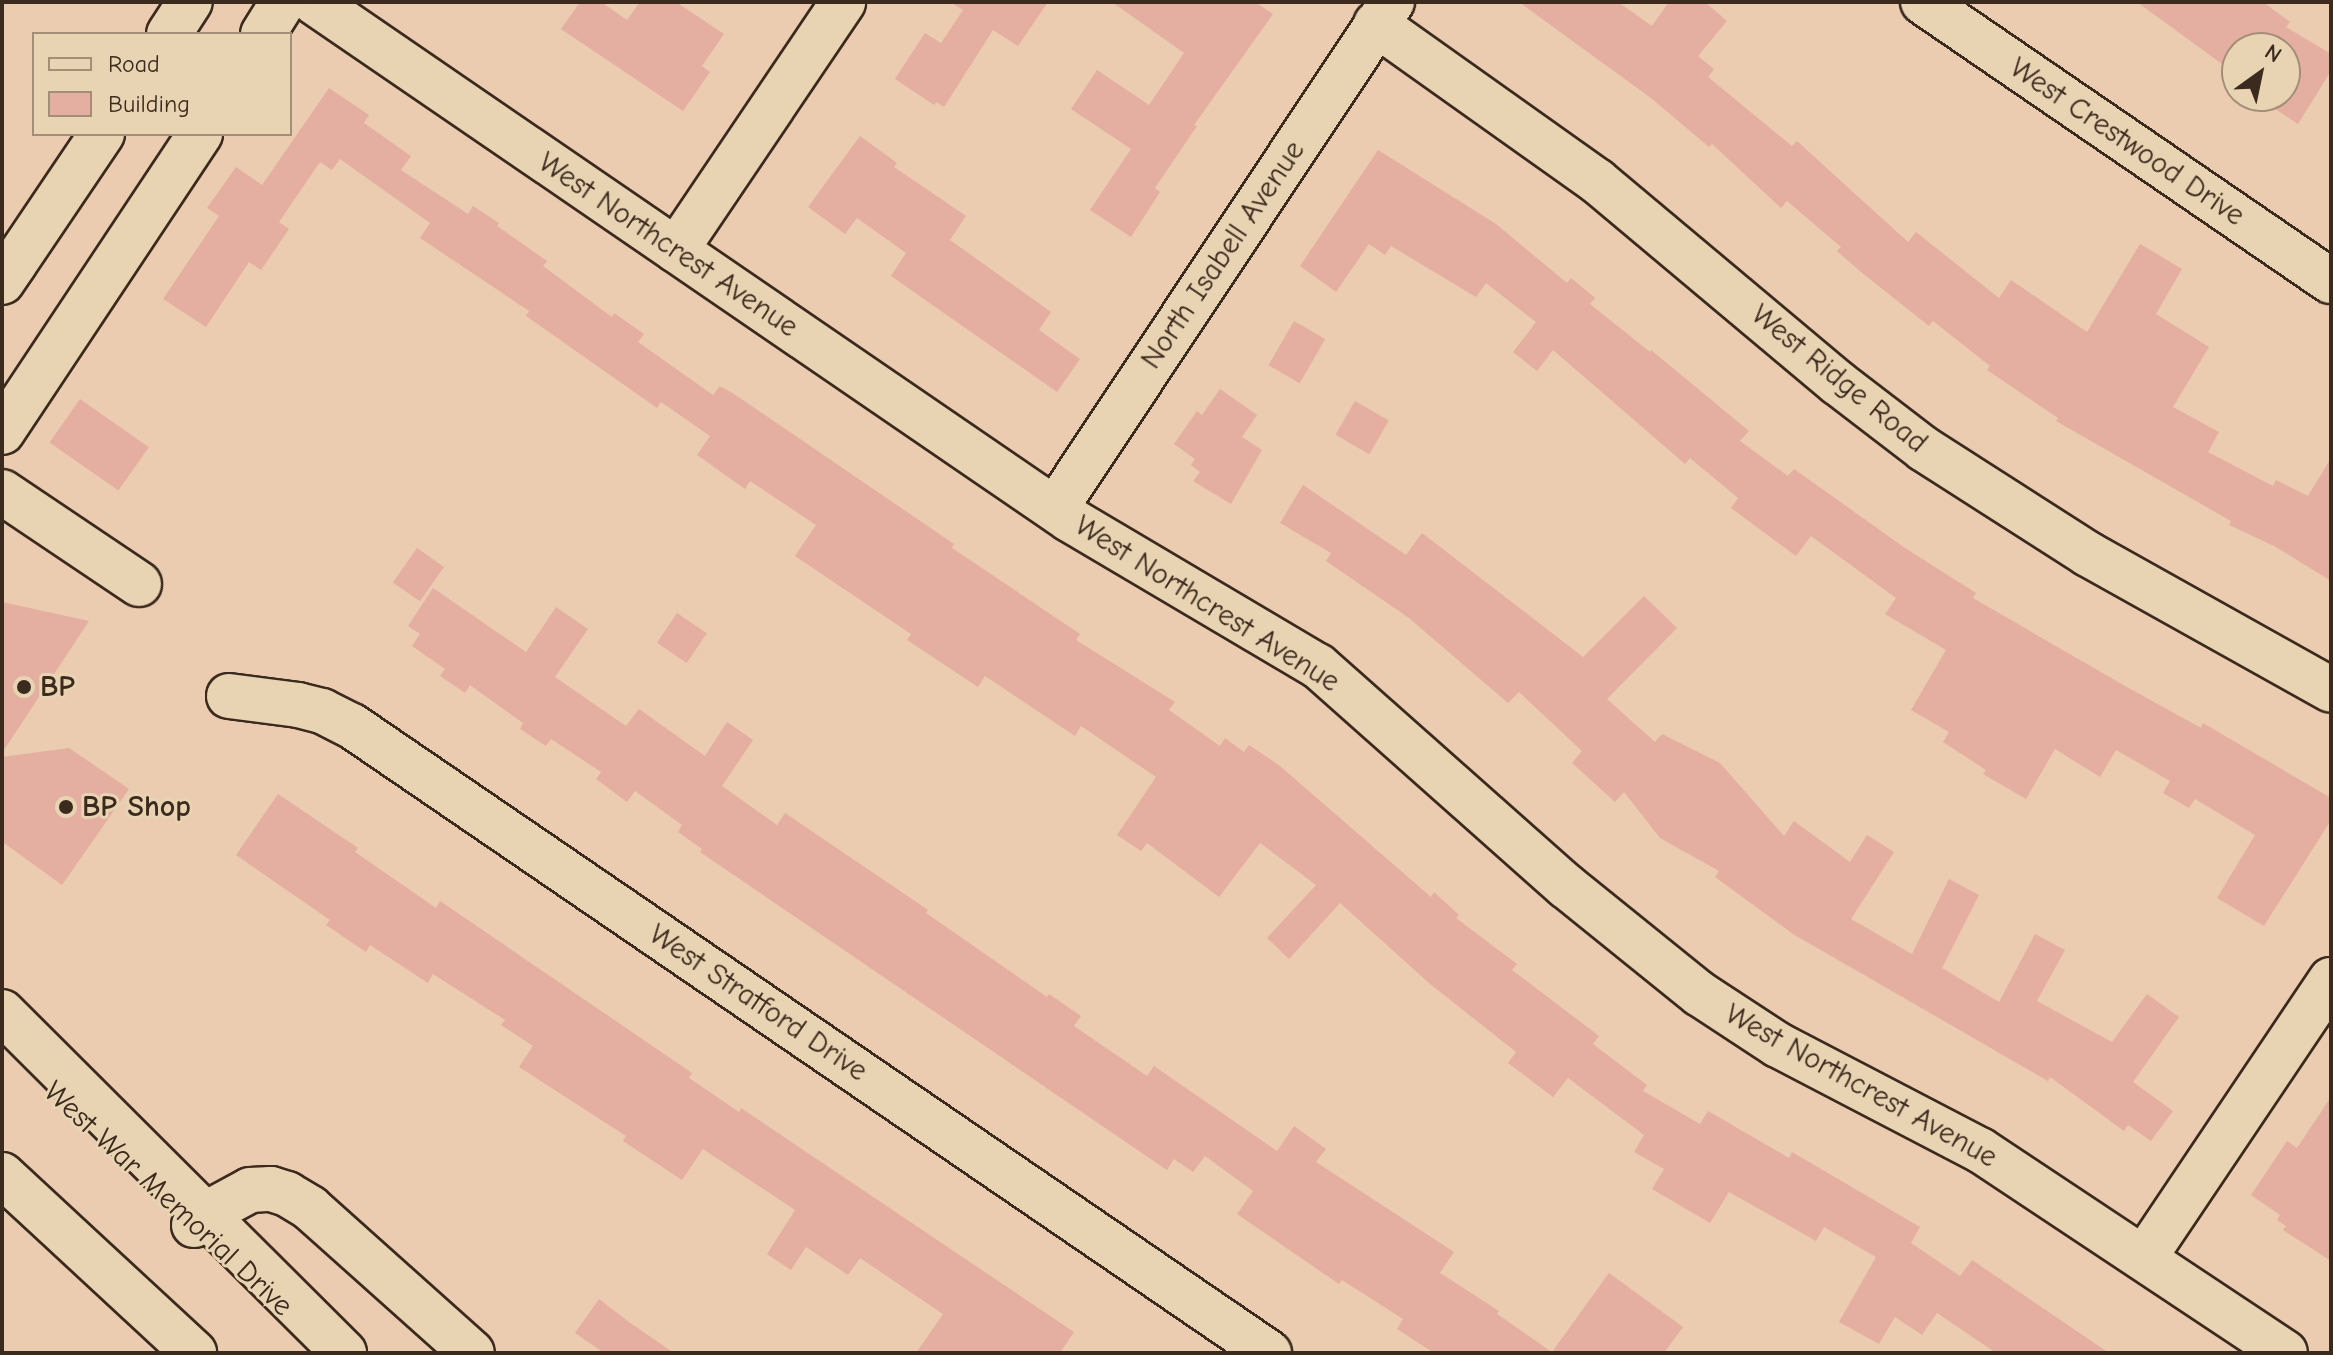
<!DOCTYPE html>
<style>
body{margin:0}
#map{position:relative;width:2333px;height:1355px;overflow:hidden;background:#ebccb0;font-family:"Comic Neue",sans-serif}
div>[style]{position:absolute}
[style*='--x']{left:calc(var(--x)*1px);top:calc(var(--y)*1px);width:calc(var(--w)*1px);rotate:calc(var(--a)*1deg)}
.building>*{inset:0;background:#e4aea1;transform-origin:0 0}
.roads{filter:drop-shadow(2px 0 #3b2a1e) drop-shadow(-2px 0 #3b2a1e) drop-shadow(0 2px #3b2a1e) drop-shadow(0 -2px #3b2a1e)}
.minor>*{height:44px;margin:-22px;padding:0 22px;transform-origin:22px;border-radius:22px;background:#e8d3b2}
.major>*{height:44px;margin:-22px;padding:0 22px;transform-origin:22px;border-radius:22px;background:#e8d3b2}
.highway>*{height:44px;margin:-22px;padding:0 22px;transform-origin:22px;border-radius:22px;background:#e8d3b2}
.dots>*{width:22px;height:22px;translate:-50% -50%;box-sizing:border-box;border:4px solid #e8d3b2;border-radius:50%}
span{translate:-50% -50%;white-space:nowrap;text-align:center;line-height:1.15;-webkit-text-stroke:6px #e8d3b2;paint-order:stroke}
.street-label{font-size:30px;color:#3b2a1e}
.poi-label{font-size:30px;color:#3b2a1e;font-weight:700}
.left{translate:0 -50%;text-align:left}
.frame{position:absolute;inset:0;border:4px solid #3b2a1e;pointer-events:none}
.legend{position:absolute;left:32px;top:32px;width:260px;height:104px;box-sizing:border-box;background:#e8d3b2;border:2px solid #a38f77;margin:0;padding:10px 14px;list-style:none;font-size:24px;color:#3b2a1e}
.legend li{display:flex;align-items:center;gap:16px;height:40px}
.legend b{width:40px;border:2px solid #a38f77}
.north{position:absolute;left:2221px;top:32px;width:80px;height:80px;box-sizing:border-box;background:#e8d3b2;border:2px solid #a38f77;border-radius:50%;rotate:33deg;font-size:22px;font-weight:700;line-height:32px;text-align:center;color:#3b2a1e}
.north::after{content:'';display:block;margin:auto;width:28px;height:36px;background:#3b2a1e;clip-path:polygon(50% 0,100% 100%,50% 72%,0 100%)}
</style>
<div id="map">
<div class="building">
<div style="clip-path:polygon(580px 2px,601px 2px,627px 20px,640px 2px,676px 2px,724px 34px,702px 66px,710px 72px,683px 111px,561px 29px)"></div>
<div style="clip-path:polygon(950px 2px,1048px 2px,1018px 46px,993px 30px,944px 107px,936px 102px,934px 105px,895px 79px,925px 33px,941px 43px,963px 10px)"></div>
<div style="clip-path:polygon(1112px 2px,1255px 2px,1273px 14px,1194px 125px,1197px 126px,1155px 188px,1160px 192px,1131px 237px,1090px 210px,1131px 149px,1071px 109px,1097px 70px,1149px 105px,1184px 53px)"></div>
<div style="clip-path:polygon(1519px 2px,1618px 2px,1652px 26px,1669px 2px,1705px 2px,1727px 21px,1698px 56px,1714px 69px,1708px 77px,1792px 146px,1797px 141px,1908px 242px,1916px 232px,1999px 298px,2011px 280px,2087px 332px,2140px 244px,2182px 269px,2156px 314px,2209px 347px,2173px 407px,2219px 432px,2208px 452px,2273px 486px,2276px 480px,2308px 496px,2331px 458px,2331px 581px,2274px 546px,2229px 525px,2231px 521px,2056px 421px,2058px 418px,1987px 370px,1990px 366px,1933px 321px,1929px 326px,1861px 272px,1837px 251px,1841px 247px,1787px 201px,1781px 208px,1712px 144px,1709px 147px,1651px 98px)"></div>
<div style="clip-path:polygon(2137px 2px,2263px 2px,2290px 22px,2286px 27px,2331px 54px,2331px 71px,2298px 124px,2260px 99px,2262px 96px,2285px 96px,2285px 48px,2237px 48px,2237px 75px)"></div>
<div style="clip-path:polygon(329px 88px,369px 115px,364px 123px,411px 156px,401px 170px,468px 214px,473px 206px,499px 223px,497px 226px,547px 261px,543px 266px,612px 317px,614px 313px,644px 334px,638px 342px,713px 395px,720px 386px,734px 394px,954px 544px,952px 548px,1080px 634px,1076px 640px,1175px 702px,1169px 710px,1220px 746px,1225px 738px,1244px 752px,1249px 745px,1280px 766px,1431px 897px,1434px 892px,1459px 915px,1456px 918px,1517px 964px,1512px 970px,1599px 1036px,1593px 1044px,1647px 1085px,1643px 1091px,1700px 1124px,1708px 1111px,1789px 1158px,1792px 1152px,1920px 1227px,1911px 1243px,1960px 1276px,1972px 1260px,2109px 1353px,1996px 1353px,1937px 1313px,1922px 1335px,1895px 1317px,1879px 1344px,1839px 1322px,1876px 1257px,1824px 1227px,1816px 1241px,1729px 1192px,1710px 1223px,1652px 1189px,1664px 1169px,1634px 1152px,1644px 1135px,1568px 1078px,1553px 1097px,1508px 1063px,1516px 1052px,1429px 983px,1340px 903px,1289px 959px,1267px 938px,1316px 885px,1260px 843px,1219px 897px,1147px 843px,1141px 851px,1117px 835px,1156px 777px,1081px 726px,1075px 736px,985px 676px,978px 687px,907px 640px,911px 634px,795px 556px,816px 525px,750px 481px,745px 489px,697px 455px,710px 436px,661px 402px,657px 408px,526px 316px,529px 311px,420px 238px,430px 223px,340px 159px,332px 170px,320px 162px,279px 222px,289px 229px,261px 270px,249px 262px,206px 327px,163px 299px,219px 216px,207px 208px,236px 167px,262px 185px)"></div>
<div style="clip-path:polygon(860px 136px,897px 163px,894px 167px,966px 216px,950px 240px,1051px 312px,1039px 330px,1080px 359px,1057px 392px,891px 276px,906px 253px,857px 218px,845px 234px,808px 207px)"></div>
<div style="clip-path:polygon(1378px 150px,1496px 224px,1567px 283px,1571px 278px,1595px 298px,1590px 304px,1650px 352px,1651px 350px,1749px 431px,1740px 441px,1788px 476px,1794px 469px,1905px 548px,1976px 593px,1973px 598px,2125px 686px,2201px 728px,2203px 723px,2331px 798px,2331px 820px,2264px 926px,2217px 898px,2255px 835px,2195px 799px,2189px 808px,2163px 793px,2170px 781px,2116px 750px,2100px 777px,2055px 749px,2026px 799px,1983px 774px,1986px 770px,1943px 742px,1949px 732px,1911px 710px,1946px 650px,1885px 614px,1896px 598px,1811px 536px,1796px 556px,1731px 508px,1738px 498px,1690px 458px,1685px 464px,1553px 350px,1537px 371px,1513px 352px,1536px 322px,1486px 283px,1476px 297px,1391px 246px,1385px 255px,1369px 244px,1336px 292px,1300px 266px)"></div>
<div style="left:1294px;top:321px;width:36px;height:51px;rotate:30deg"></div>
<div style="clip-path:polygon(1220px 389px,1257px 415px,1242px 437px,1262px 450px,1231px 504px,1193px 481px,1200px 472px,1191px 465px,1195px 459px,1174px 444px,1197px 411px,1202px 415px)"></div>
<div style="left:80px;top:399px;width:84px;height:53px;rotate:35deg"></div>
<div style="left:1355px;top:401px;width:39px;height:39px;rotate:30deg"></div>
<div style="clip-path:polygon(1303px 485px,1406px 555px,1422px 533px,1583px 657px,1644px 596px,1677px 628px,1607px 699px,1655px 742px,1662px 734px,1720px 763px,1784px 836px,1794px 821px,1850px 862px,1867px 835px,1894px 852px,1851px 919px,1912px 954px,1949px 879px,1979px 895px,1942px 968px,1999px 1002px,2035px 934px,2065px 950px,2037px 1001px,2112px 1042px,2147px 994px,2179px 1017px,2133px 1082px,2173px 1111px,2151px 1141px,2128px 1125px,2124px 1131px,2050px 1077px,2048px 1081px,1793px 934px,1715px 877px,1719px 871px,1660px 838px,1624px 792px,1615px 802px,1572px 763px,1582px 751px,1519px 692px,1508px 703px,1409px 618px,1326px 561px,1331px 553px,1280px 523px)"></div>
<div style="left:417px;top:548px;width:33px;height:42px;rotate:35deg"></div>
<div style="clip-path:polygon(433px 588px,526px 652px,556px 607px,588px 629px,555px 677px,626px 726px,639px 709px,705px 756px,727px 722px,753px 740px,722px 786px,777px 825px,785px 813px,928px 910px,926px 913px,1047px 997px,1049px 994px,1081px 1016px,1074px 1026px,1147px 1076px,1154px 1066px,1277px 1151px,1294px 1126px,1326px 1149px,1316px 1162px,1454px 1252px,1440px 1273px,1499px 1311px,1497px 1314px,1552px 1352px,1609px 1273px,1683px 1327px,1664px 1353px,1434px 1353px,1397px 1329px,1403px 1319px,1342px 1280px,1339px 1284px,1237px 1214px,1253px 1191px,1205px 1156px,1193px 1172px,1174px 1159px,1167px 1170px,700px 852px,702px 849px,678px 832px,682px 825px,635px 791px,627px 802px,596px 779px,601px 772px,551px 739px,546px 746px,520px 729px,523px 723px,470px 685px,465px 693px,440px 676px,445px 669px,412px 646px,420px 634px,408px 626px)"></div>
<div style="clip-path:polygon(2px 602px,89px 621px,2px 753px)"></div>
<div style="left:677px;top:613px;width:36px;height:36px;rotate:34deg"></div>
<div style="clip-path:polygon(69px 748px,129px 789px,62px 885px,4px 843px,2px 757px)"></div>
<div style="clip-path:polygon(278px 794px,358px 848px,355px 852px,436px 908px,440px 901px,692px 1073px,689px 1078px,739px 1112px,741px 1108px,1074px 1332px,1060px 1353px,916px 1353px,943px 1314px,860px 1258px,848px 1275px,806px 1247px,791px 1270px,767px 1254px,795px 1210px,703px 1149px,682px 1180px,623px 1141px,626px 1136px,519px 1067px,533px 1046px,501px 1025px,505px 1020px,433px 974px,428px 983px,370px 945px,366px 952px,326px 925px,330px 920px,236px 855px)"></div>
<div style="clip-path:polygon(2331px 1097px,2331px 1261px,2283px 1230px,2286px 1226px,2277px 1220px,2280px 1215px,2251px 1195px,2287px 1141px,2297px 1148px)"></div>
<div style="clip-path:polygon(599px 1299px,629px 1322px,674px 1353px,604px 1353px,575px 1333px)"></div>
</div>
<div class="roads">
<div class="minor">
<div style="--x:314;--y:2;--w:915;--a:34.4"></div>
<div style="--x:1069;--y:519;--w:289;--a:30.6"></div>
<div style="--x:1318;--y:666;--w:332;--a:41.6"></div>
<div style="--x:1566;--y:886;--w:172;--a:38.9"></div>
<div style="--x:1700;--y:994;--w:93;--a:33.2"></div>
<div style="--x:1778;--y:1045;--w:228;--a:27.5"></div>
<div style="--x:1980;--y:1150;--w:366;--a:33.6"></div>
<div style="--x:1923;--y:2;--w:494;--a:34.4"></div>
<div style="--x:1376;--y:24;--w:271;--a:35.4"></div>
<div style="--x:1597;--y:181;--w:314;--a:40"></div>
<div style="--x:1838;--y:383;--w:108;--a:37.5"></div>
<div style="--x:1924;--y:449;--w:195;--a:32.6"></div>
<div style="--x:2088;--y:554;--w:278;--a:29.2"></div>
<div style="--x:676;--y:250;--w:299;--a:-56"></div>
<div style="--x:2;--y:492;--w:165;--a:33.9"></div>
<div style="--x:1055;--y:509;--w:609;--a:-56.39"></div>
<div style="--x:229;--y:696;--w:70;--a:7.4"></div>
<div style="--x:298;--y:705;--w:25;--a:14"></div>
<div style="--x:322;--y:711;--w:34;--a:27"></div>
<div style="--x:352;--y:726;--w:1111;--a:34.36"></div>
<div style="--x:194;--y:1225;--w:24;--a:-38"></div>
<div style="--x:213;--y:1210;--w:42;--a:-28.4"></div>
<div style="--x:250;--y:1190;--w:21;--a:-3"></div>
<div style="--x:271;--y:1189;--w:17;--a:17"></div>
<div style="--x:287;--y:1194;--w:27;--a:31"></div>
<div style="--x:310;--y:1208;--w:217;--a:41.8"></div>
<div style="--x:2144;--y:1258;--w:335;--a:-56.1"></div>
</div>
<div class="major">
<div style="--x:169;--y:34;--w:38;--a:-57"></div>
<div style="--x:263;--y:34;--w:38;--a:-58"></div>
<div style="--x:2;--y:282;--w:179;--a:-56"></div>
<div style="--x:2;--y:432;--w:358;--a:-56.4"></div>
</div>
<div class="highway">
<div style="--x:2;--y:280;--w:21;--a:-53"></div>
<div style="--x:2;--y:1012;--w:483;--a:44.9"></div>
<div style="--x:2;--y:1175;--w:262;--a:42.8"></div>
</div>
</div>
<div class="dots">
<div style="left:24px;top:687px;background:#3b2a1e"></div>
<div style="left:66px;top:807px;background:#3b2a1e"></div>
</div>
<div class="street-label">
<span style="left:2127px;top:142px;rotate:34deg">West Crestwood Drive</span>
<span style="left:668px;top:245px;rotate:34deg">West Northcrest Avenue</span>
<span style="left:1223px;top:255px;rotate:-56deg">North Isabell Avenue</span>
<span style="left:1839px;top:379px;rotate:39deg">West Ridge Road</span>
<span style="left:1207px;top:604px;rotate:32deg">West Northcrest Avenue</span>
<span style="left:758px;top:1003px;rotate:34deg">West Stratford Drive</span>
<span style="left:1861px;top:1086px;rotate:29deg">West Northcrest Avenue</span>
<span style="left:168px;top:1199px;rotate:43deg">West War Memorial Drive</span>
</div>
<div class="poi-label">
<span class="left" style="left:40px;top:687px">BP</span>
<span class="left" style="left:82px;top:807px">BP Shop</span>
</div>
<div class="frame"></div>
<ul class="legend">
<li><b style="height:10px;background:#e8d3b2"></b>Road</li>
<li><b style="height:22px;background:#e4aea1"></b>Building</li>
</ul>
<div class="north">N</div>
</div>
